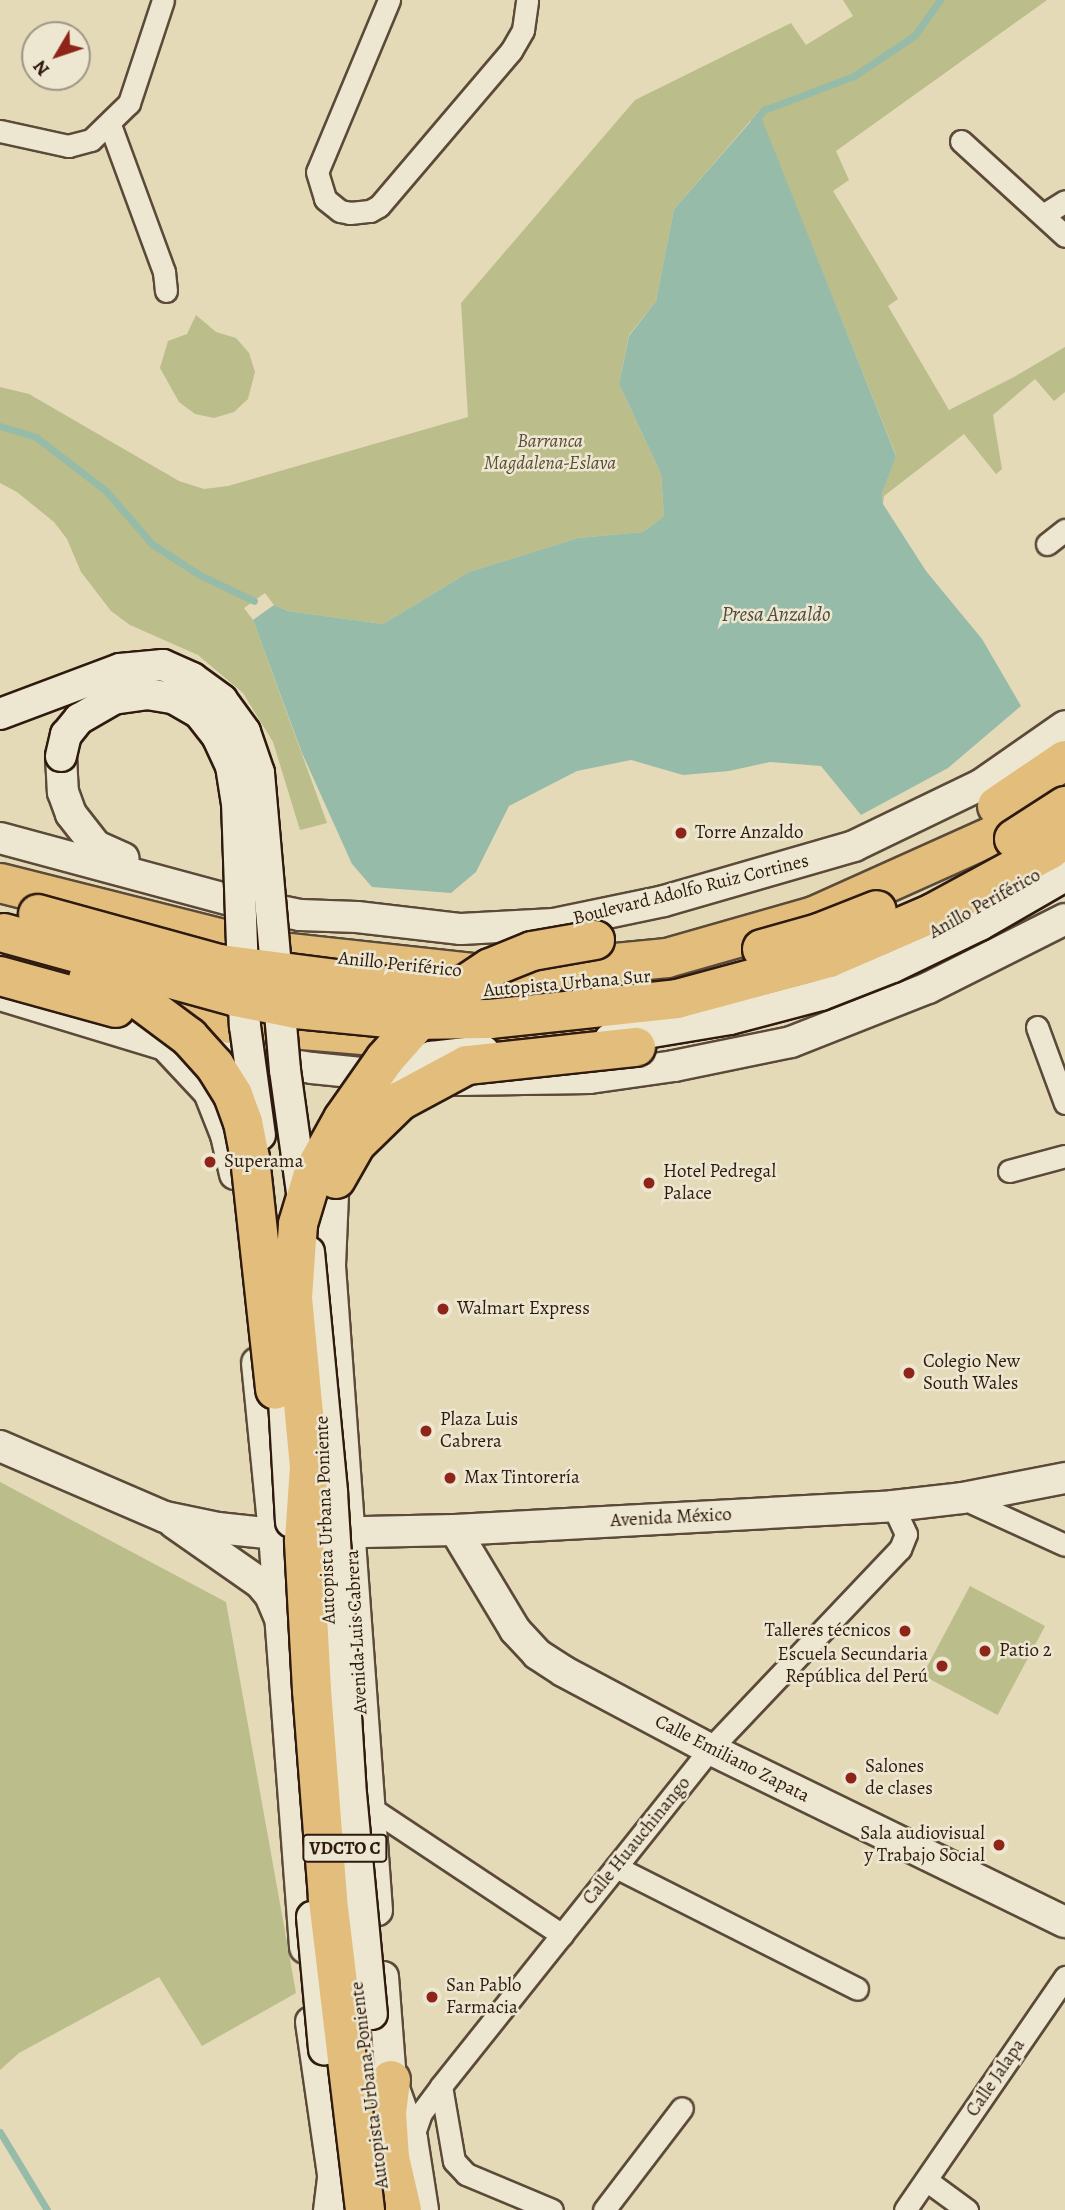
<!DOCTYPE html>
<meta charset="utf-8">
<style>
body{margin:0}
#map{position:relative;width:1065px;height:2210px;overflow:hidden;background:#e4dab8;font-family:Alegreya,serif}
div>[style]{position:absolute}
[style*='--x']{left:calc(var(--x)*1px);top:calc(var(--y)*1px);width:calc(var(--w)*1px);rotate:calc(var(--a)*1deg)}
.green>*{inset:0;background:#bbbd8a;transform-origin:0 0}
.water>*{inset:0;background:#97bba9}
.stream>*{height:7px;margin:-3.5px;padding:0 3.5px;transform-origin:3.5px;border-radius:3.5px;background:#97bba9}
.roads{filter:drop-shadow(2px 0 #5c4a39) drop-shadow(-2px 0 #5c4a39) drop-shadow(0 2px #5c4a39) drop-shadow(0 -2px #5c4a39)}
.street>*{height:21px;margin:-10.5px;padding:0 10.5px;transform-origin:10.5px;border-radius:10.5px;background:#ede7d1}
.secondary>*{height:30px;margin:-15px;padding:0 15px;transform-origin:15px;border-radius:15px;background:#ede7d1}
.highway>*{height:38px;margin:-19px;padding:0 19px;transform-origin:19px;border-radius:19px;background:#e2bd7c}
.bridges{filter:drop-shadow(2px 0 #2f1a0f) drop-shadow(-2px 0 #2f1a0f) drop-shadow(0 2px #2f1a0f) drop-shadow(0 -2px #2f1a0f)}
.secondary-bridge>*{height:30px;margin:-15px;padding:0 15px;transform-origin:15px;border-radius:15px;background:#ede7d1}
.highway-bridge>*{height:38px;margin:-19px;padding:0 19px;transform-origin:19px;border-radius:19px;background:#e2bd7c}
.dots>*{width:19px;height:19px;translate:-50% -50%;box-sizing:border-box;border:4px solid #ede7d1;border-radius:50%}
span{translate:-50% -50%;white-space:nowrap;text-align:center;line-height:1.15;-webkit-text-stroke:5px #ede7d1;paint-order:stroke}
.shield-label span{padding:2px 5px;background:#ede7d1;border:2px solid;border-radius:5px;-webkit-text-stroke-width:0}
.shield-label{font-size:18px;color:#2f1a0f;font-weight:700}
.park-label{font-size:19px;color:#594b34;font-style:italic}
.poi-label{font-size:19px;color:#2f1a0f}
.left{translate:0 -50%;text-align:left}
.right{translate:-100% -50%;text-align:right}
.street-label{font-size:19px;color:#2f1a0f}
.water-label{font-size:21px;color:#4e4a3d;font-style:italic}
.north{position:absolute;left:21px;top:21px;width:70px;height:70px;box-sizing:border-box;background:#ede7d1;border:2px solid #a19583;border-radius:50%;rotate:231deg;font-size:19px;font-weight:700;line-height:28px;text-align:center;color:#2f1a0f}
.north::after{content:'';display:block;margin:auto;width:24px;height:32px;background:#8f2418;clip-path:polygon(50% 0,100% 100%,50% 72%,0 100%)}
</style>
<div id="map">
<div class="green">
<div style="clip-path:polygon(843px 0,1047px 0,836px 151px,849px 180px,833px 191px,898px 299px,888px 306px,949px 410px,1014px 377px,1065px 347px,1065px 392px,1054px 401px,1035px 379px,993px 415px,1002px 469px,996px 474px,964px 434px,884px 496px,883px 504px,882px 494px,896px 455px,758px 112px,674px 209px,656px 301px,629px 335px,619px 384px,661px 474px,664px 516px,643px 532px,578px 538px,469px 572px,383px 624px,288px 611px,274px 605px,265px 593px,244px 608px,253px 620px,327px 823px,300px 830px,273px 742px,243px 693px,198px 655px,130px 625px,111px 611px,81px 572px,67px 539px,54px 522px,17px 492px,0 483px,0 387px,29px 394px,179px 481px,204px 489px,228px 486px,468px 417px,461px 303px,635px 100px,791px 23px,806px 45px,853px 16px)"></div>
<div style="clip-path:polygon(196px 315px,216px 332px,236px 338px,249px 353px,255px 372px,248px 399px,234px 412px,214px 418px,195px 414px,179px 402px,160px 368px,168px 341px,187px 334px)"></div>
<div style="clip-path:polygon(0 1482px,226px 1602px,296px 1993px,202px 2046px,159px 1977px,19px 2053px,0 2070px)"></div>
<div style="left:970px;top:1586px;width:85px;height:101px;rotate:28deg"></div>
</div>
<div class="water">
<div style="clip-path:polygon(759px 112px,896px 456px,882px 494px,883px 504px,926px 571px,982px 639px,1021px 706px,948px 768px,861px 815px,821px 766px,770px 762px,729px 771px,683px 775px,631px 760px,577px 771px,509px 806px,476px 872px,451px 893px,372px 887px,352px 864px,302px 753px,253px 620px,274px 605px,288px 611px,383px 624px,469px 572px,578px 538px,643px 532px,664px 516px,661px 474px,619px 384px,629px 336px,656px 301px,674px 209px)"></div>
</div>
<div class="stream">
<div style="--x:754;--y:121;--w:15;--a:-48"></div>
<div style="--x:764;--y:110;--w:96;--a:-20.7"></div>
<div style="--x:854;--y:76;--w:73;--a:-33.9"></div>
<div style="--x:915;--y:35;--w:43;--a:-54.5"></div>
<div style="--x:0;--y:426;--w:38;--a:17"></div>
<div style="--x:36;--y:437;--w:88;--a:37.6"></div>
<div style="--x:106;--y:491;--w:70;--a:49"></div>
<div style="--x:152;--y:544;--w:55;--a:33.1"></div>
<div style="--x:198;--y:574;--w:62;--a:25.7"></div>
<div style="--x:0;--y:2132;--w:91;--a:58.9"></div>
</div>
<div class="roads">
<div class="street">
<div style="--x:389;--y:0;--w:186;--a:112.7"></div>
<div style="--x:317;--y:172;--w:28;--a:73"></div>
<div style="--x:325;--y:199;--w:19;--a:39"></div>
<div style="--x:340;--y:211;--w:10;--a:11"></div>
<div style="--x:350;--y:213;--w:20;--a:-6"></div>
<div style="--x:370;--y:211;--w:10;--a:-29"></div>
<div style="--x:379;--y:206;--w:204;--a:-49.6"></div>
<div style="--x:511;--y:51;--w:24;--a:-60"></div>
<div style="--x:523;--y:30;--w:30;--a:-82"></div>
<div style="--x:110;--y:125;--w:157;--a:69.8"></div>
<div style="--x:164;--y:272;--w:19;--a:84"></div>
<div style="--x:0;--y:131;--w:70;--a:12.4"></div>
<div style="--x:68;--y:146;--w:24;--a:-15"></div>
<div style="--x:91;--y:140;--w:53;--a:-44.2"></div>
<div style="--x:129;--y:103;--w:108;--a:-71.7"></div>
<div style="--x:961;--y:141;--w:141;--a:42.4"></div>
<div style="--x:1043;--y:215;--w:26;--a:-32"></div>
<div style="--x:1047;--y:544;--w:23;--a:-38"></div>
<div style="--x:1037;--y:1027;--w:81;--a:69.8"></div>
<div style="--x:1009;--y:1171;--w:58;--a:-15"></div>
<div style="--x:962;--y:1498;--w:113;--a:24.5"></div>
<div style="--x:368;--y:1806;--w:233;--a:33.6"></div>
<div style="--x:616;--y:1867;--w:270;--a:26.8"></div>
<div style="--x:441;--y:2086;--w:76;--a:80.2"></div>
<div style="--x:454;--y:2161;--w:18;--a:47"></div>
<div style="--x:466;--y:2174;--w:93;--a:22.7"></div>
<div style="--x:412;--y:2139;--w:28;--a:-71"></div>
<div style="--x:421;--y:2113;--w:34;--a:-53"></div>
<div style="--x:441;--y:2086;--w:431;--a:-51.4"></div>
<div style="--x:710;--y:1749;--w:276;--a:-46.5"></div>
<div style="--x:900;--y:1549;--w:16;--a:-68"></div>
<div style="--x:906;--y:1534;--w:31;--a:-115"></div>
<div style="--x:926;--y:2180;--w:51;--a:36.2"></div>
<div style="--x:324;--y:2210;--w:35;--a:-83"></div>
<div style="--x:604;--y:2210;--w:128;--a:-52.6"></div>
<div style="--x:905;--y:2210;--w:283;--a:-55.5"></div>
</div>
<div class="secondary">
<div style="--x:61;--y:756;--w:36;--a:87"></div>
<div style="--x:63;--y:792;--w:23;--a:70"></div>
<div style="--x:71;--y:814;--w:41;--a:52"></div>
<div style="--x:96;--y:846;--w:30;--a:24"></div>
<div style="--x:0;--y:838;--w:250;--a:15.1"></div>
<div style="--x:241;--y:903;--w:60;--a:11.5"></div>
<div style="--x:300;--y:915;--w:57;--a:2"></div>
<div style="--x:357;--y:917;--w:105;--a:6.6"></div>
<div style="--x:461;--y:929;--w:93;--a:-3.1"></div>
<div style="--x:554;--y:924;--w:112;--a:-11.8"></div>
<div style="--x:664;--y:901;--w:198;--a:-16.1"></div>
<div style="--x:854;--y:846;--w:142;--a:-25.8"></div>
<div style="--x:982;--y:784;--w:101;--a:-34.9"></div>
<div style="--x:0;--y:995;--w:172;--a:16.9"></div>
<div style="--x:165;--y:1045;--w:149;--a:8.9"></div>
<div style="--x:312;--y:1068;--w:79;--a:5.8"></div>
<div style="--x:165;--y:1045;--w:64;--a:46.9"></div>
<div style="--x:209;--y:1092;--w:46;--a:68.4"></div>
<div style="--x:226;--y:1135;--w:40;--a:77"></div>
<div style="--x:458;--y:1080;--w:132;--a:-0.9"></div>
<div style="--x:590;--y:1078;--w:85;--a:-8.1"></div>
<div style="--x:674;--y:1066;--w:119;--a:-11.6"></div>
<div style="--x:791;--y:1042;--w:147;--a:-21.5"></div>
<div style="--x:928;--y:988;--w:153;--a:-26.7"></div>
<div style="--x:343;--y:1158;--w:37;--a:106"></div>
<div style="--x:333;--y:1194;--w:72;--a:92.4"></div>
<div style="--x:330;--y:1266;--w:646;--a:85.83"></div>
<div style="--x:257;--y:1363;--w:172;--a:84.3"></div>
<div style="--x:274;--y:1534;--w:415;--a:85.7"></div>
<div style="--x:0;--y:1446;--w:180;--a:23.3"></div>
<div style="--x:165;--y:1517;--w:54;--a:11.7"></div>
<div style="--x:218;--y:1528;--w:56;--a:6.1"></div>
<div style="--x:274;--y:1534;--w:181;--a:-1.3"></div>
<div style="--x:455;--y:1530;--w:439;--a:-3.1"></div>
<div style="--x:893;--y:1506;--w:69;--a:-6.6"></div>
<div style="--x:962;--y:1498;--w:105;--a:-11"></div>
<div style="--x:174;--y:1523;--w:105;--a:34.9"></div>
<div style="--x:260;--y:1583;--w:16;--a:50"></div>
<div style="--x:270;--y:1595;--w:23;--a:67"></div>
<div style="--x:455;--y:1530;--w:117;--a:59"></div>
<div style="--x:515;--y:1630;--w:33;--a:47"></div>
<div style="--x:537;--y:1654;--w:31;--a:33"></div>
<div style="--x:563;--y:1671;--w:166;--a:28"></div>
<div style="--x:710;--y:1749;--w:395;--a:26"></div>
<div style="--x:383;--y:1977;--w:103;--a:85.6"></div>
<div style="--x:391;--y:2080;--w:63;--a:70.4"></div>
<div style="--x:412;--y:2139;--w:72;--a:81.2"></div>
<div style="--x:311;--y:2022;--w:155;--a:81.8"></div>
<div style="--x:333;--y:2175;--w:36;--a:76"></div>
</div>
<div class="highway">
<div style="--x:997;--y:806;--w:82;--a:-34.1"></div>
<div style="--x:0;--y:883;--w:279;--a:14.1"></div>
<div style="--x:271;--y:951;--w:221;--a:6.2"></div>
<div style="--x:491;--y:975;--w:177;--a:-5.5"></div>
<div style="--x:667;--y:958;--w:153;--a:-15.9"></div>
<div style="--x:814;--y:916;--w:197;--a:-24.2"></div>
<div style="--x:994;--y:835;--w:55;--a:-33.1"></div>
<div style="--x:140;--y:1001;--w:94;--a:14.2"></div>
<div style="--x:231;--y:1024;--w:216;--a:4.8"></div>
<div style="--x:446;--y:1042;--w:50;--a:-2.3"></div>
<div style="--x:496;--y:1040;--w:158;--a:-6.9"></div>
<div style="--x:391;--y:2080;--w:33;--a:97"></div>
<div style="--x:387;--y:2113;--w:45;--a:86.2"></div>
<div style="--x:390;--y:2158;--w:53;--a:77"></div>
</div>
</div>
<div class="bridges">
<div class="secondary-bridge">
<div style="--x:0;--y:714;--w:128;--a:-20.6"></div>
<div style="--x:120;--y:669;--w:43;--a:-5.3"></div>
<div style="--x:163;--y:665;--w:32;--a:24"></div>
<div style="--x:192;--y:678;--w:37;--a:36"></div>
<div style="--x:222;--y:700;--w:39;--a:54"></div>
<div style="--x:245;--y:732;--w:43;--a:71.1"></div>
<div style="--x:259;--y:773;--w:298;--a:85"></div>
<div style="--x:285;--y:1070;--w:130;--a:82.1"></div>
<div style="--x:61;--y:756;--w:22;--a:-77"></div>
<div style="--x:66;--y:735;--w:21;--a:-51"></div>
<div style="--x:79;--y:719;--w:39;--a:-30"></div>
<div style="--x:113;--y:699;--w:34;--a:-8"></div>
<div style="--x:147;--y:694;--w:26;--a:9"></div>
<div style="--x:173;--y:698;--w:30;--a:30"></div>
<div style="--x:199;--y:713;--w:29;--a:52"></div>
<div style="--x:217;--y:736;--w:33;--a:65"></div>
<div style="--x:231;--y:766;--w:36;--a:81"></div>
<div style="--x:237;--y:802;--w:224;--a:88"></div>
<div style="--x:245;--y:1026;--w:110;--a:82.2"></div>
<div style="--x:610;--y:1039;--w:122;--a:-9.5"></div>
<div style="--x:730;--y:1019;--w:94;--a:-14.8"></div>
<div style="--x:821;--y:995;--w:77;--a:-21.3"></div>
<div style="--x:893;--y:967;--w:97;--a:-25.8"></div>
<div style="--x:980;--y:925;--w:98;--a:-30"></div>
<div style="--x:373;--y:1098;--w:38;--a:-47"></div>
<div style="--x:399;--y:1070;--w:35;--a:-22"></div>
<div style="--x:431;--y:1057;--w:53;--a:-6.5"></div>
<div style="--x:309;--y:1252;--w:242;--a:84.5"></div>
<div style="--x:332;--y:1493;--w:291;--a:86.4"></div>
<div style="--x:350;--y:1783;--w:232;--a:84.6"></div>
<div style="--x:283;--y:1383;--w:139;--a:86.7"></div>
<div style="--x:312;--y:1917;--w:133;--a:84.8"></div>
</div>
<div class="highway-bridge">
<div style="--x:1014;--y:839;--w:61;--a:-32.9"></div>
<div style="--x:38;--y:914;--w:189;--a:15.4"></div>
<div style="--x:220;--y:964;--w:186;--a:7.4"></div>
<div style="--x:404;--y:988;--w:60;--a:2.9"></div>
<div style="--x:4;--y:933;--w:241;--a:15.4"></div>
<div style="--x:236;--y:997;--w:61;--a:11.3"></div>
<div style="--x:296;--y:1009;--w:113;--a:5.6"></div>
<div style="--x:408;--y:1020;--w:82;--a:-0.7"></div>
<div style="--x:490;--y:1019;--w:188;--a:-6.1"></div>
<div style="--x:677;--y:999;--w:157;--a:-15.1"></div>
<div style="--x:829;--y:958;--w:113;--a:-23.4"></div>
<div style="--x:933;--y:913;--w:132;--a:-28.5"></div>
<div style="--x:1049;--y:850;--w:20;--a:-37"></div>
<div style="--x:762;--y:949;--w:59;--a:-15.7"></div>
<div style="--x:819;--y:933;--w:62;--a:-21.6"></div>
<div style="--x:0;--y:976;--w:120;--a:15.4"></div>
<div style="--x:88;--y:979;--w:54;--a:21.8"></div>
<div style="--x:138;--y:999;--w:64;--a:36.7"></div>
<div style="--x:189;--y:1037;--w:39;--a:48"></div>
<div style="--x:215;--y:1066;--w:34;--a:58"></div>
<div style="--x:233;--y:1095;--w:29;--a:70"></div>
<div style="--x:243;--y:1122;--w:37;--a:79"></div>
<div style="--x:250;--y:1158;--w:233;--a:83.8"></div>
<div style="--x:336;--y:1179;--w:40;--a:-60.3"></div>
<div style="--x:356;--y:1144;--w:62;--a:-44.3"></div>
<div style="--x:400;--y:1101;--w:76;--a:-28.2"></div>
<div style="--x:467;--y:1065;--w:170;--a:-6.1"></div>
<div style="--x:365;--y:2210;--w:314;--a:-96.8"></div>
<div style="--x:328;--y:1898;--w:209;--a:-94.4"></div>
<div style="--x:312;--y:1690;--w:150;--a:-93.1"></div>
<div style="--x:304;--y:1540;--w:73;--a:-86.1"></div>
<div style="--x:309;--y:1467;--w:170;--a:-95.4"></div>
<div style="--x:293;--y:1298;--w:74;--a:-86.1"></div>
<div style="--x:298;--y:1224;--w:55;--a:-73.2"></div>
<div style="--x:314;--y:1171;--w:60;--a:-60.9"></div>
<div style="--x:343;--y:1119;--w:73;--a:-55"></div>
<div style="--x:385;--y:1059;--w:68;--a:-48.6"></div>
<div style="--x:430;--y:1008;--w:72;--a:-33.7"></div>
<div style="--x:490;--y:968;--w:45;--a:-22"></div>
<div style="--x:532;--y:951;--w:64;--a:-9.9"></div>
</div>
</div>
<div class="dots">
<div style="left:681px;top:833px;background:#8f2418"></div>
<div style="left:210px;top:1162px;background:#8f2418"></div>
<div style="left:649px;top:1183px;background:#8f2418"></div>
<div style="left:443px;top:1309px;background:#8f2418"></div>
<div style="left:909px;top:1373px;background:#8f2418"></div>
<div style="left:426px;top:1431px;background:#8f2418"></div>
<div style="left:450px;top:1478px;background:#8f2418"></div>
<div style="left:905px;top:1631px;background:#8f2418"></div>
<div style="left:985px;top:1651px;background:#8f2418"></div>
<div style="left:942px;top:1666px;background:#8f2418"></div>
<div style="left:851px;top:1778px;background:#8f2418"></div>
<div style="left:999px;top:1845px;background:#8f2418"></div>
<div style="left:432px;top:1997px;background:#8f2418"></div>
</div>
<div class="shield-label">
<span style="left:345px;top:1848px">VDCTO C</span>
</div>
<div class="park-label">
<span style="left:550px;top:453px">Barranca<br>Magdalena-Eslava</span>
</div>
<div class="poi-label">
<span class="left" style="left:695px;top:833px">Torre Anzaldo</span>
<span class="left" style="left:224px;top:1162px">Superama</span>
<span class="left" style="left:663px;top:1183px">Hotel Pedregal<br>Palace</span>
<span class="left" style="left:457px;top:1309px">Walmart Express</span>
<span class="left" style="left:923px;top:1373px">Colegio New<br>South Wales</span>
<span class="left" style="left:440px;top:1431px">Plaza Luis<br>Cabrera</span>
<span class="left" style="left:464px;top:1478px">Max Tintorería</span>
<span class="right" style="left:891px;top:1631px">Talleres técnicos</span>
<span class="left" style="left:999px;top:1651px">Patio 2</span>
<span class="right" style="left:928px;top:1666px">Escuela Secundaria<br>República del Perú</span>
<span class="left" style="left:865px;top:1778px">Salones<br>de clases</span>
<span class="right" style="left:985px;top:1845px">Sala audiovisual<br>y Trabajo Social</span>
<span class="left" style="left:446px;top:1997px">San Pablo<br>Farmacia</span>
</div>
<div class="street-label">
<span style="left:691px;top:890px;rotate:-14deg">Boulevard Adolfo Ruiz Cortines</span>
<span style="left:985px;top:904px;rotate:-29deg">Anillo Periférico</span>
<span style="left:400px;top:965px;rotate:6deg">Anillo Periférico</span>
<span style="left:567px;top:984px;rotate:-5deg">Autopista Urbana Sur</span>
<span style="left:671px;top:1518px;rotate:-3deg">Avenida México</span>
<span style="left:326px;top:1520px;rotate:-92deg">Autopista Urbana Poniente</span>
<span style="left:357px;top:1632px;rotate:-93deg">Avenida Luis Cabrera</span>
<span style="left:732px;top:1759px;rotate:27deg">Calle Emiliano Zapata</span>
<span style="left:637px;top:1841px;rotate:-51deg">Calle Huauchinango</span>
<span style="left:996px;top:2078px;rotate:-56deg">Calle Jalapa</span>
<span style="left:370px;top:2085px;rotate:-97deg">Autopista Urbana Poniente</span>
</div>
<div class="water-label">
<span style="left:776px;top:614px">Presa Anzaldo</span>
</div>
<div class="north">N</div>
</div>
